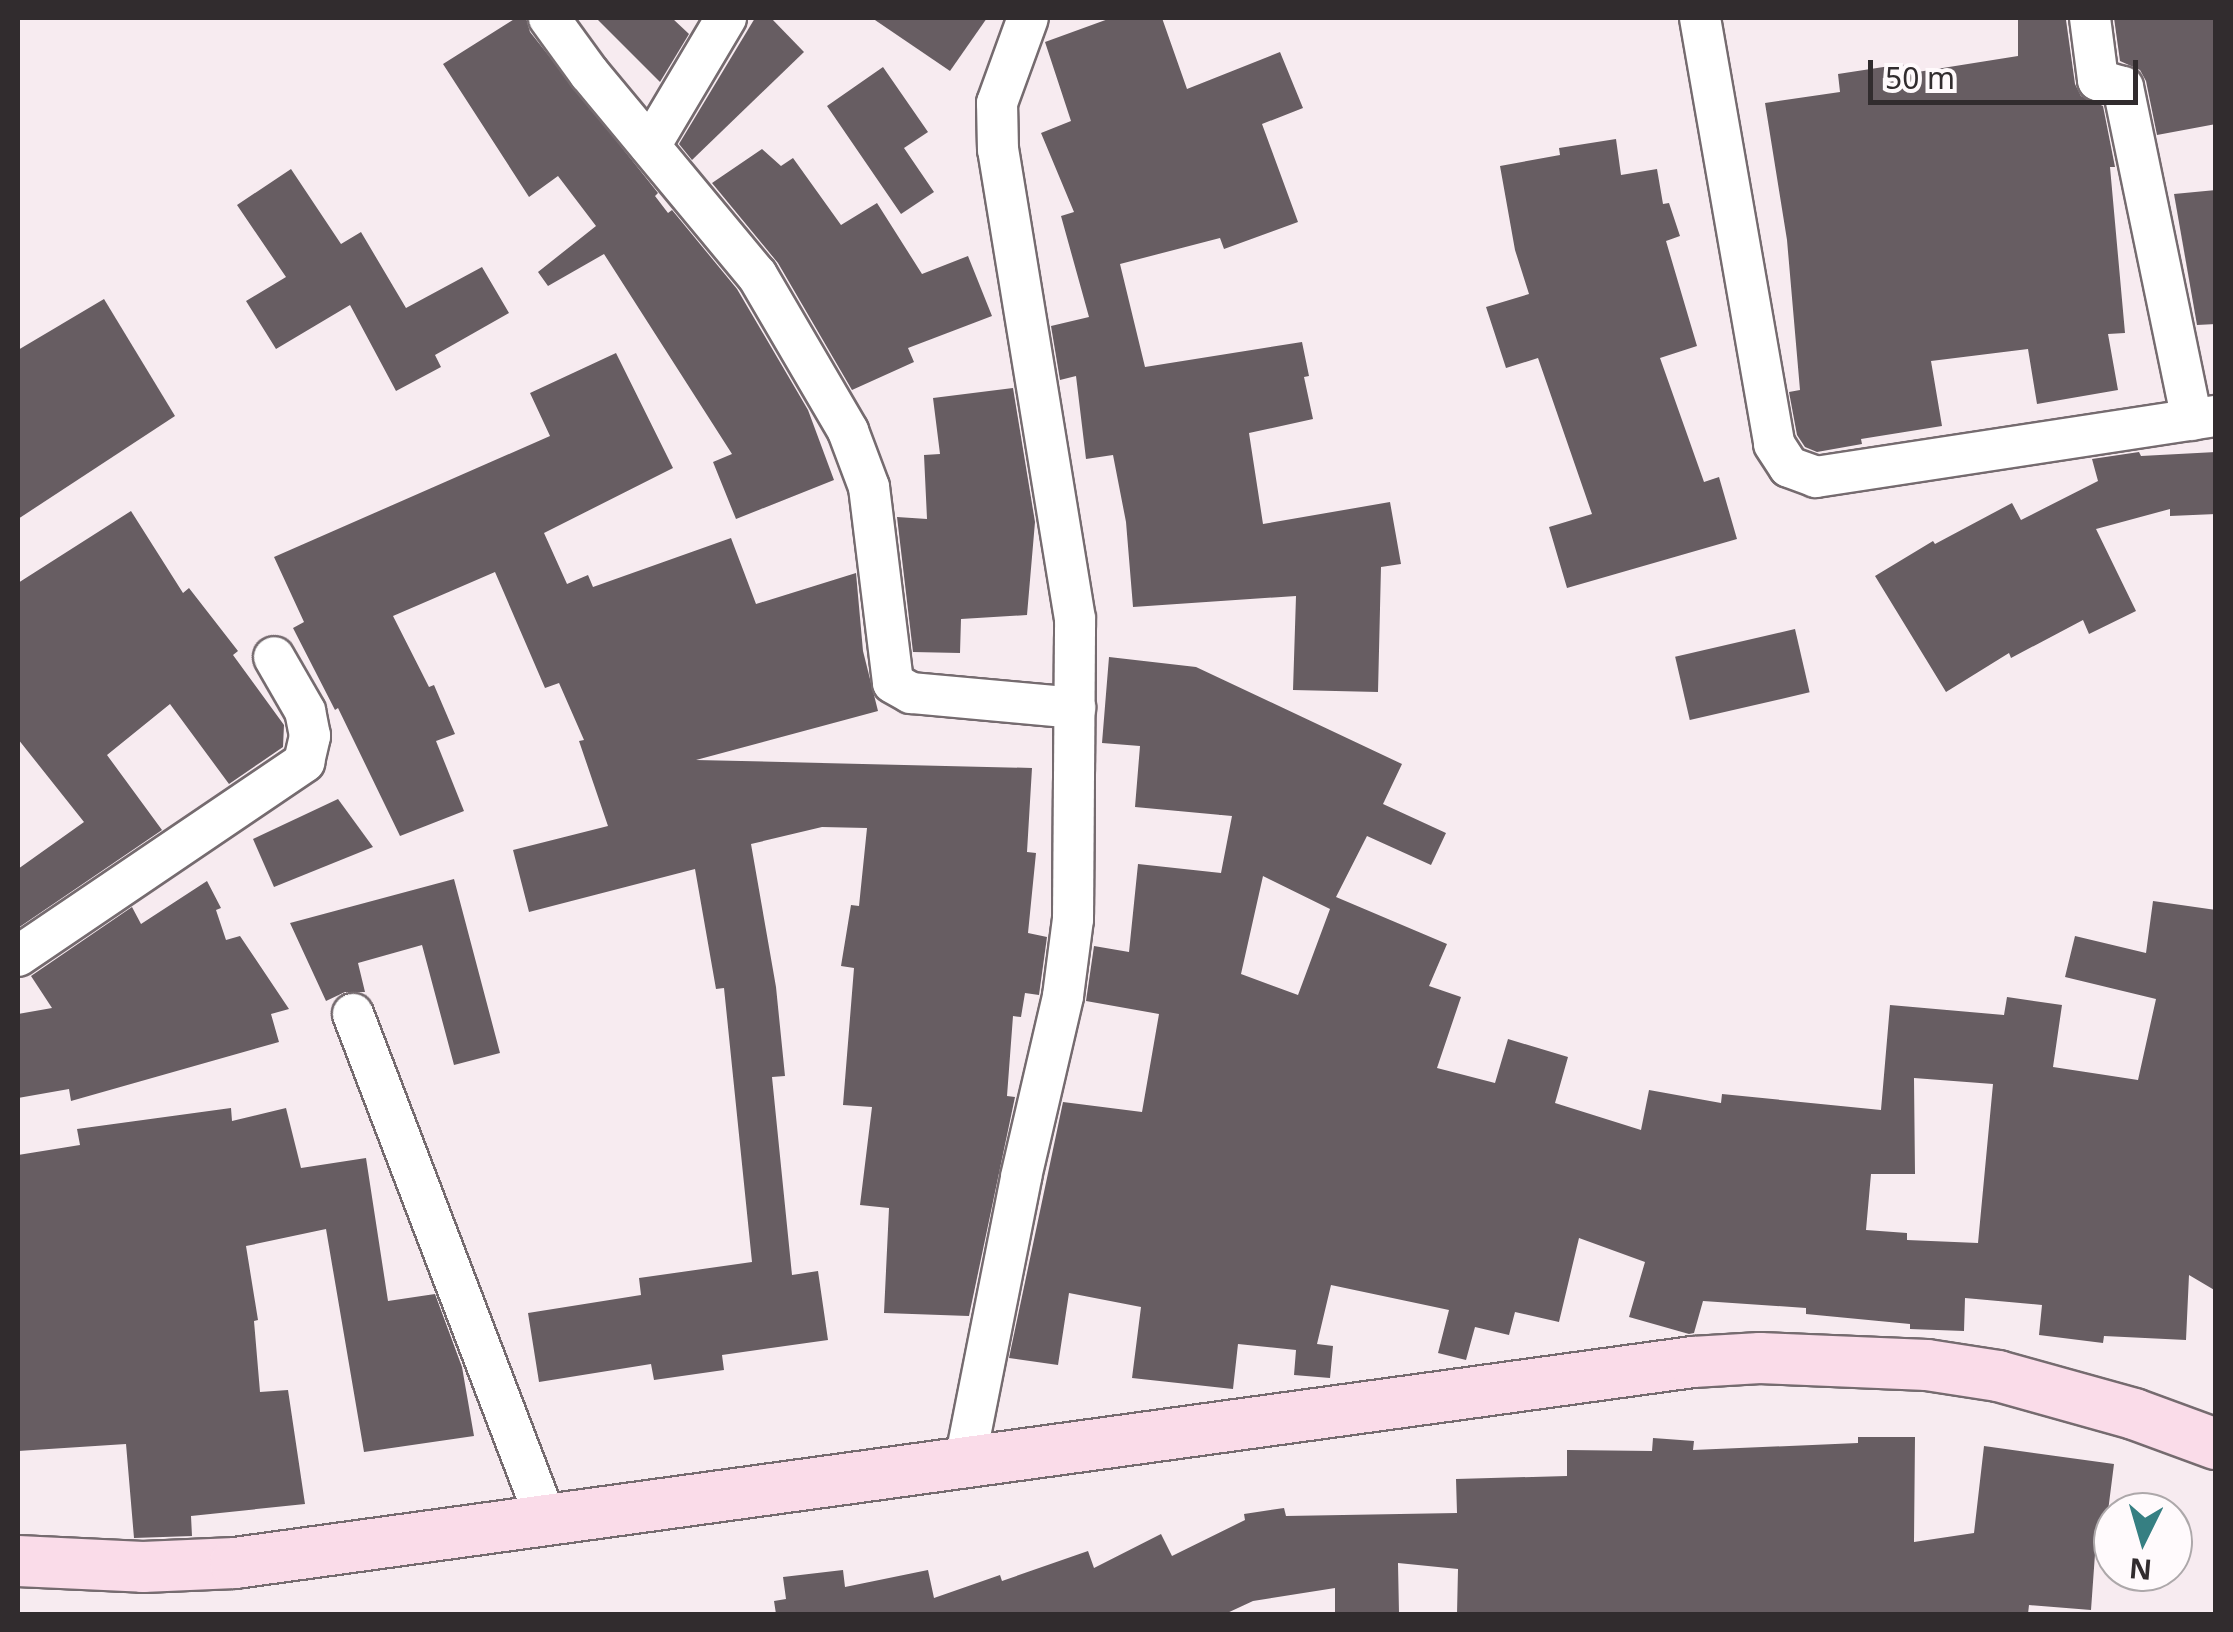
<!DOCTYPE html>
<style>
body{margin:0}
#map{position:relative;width:2233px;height:1632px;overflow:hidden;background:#f7ebf0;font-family:"Noto Sans",sans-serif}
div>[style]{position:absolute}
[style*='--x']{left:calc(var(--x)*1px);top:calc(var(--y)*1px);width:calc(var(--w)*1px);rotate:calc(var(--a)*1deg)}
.building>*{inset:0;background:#675d62;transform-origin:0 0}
.roads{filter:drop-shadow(2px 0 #756b6f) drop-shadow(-2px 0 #756b6f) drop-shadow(0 2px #756b6f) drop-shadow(0 -2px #756b6f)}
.minor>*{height:40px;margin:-20px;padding:0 20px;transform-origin:20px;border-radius:20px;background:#fff}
.major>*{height:50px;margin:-25px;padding:0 25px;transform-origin:25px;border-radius:25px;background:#fadce9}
span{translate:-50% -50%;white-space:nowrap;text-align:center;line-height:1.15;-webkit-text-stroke:10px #fffafc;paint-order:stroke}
.frame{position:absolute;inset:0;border:20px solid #312c2e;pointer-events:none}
.north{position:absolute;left:2093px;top:1492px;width:100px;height:100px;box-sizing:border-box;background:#fffafc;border:2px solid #ada8aa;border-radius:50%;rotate:185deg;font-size:28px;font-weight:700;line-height:40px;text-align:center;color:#312c2e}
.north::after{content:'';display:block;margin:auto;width:35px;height:45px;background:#367f82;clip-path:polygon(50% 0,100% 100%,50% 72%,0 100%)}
.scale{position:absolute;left:1868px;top:60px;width:270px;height:45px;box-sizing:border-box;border:5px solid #312c2e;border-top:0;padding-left:12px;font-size:30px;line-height:35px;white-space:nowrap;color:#312c2e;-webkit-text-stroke:8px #fffafc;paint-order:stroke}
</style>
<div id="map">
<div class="building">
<div style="clip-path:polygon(516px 18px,526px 18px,530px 32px,658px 193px,655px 196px,668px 213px,672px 210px,737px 289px,808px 410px,834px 480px,736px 519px,713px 462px,732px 454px,604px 254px,548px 286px,538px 272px,596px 226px,558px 176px,529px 197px,443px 64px)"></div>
<div style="clip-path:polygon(596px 18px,672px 18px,689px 34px,660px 82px)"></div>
<div style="clip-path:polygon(755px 18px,771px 18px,804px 52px,692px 160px,679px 144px)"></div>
<div style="clip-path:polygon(872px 18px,987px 18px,950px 71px)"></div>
<div style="clip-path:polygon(1111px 18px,1162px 18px,1187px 89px,1280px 52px,1303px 108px,1262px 124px,1298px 222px,1224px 249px,1220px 238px,1120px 264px,1145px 367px,1302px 342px,1309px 376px,1304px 377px,1313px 419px,1249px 433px,1263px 524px,1390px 502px,1401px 564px,1381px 567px,1378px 692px,1293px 690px,1296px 596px,1133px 607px,1126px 522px,1113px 455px,1086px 459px,1076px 376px,1060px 380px,1051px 326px,1089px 317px,1061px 216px,1074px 212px,1041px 133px,1071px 121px,1045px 42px)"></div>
<div style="clip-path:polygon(2114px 18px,2216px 18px,2216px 124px,2157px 135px,2146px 81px,2140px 70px,2120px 61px)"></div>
<div style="clip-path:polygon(2018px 20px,2066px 20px,2075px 84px,2081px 96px,2103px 106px,2115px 167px,2110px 167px,2125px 333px,2108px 334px,2118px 390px,2037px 404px,2028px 349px,1931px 361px,1942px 426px,1861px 439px,1862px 444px,1817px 452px,1805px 447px,1797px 435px,1789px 392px,1800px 390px,1787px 240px,1765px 103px,1840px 92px,1838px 74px,1903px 64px,1905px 74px,2018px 56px)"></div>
<div style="clip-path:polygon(883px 67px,928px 132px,904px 148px,934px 192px,901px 214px,827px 106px)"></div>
<div style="clip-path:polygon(1616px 139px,1621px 175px,1657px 169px,1663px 204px,1669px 203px,1680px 236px,1666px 241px,1697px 346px,1660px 358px,1704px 482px,1719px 477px,1737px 539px,1567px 588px,1549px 527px,1592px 514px,1538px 358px,1506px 368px,1486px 307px,1529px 294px,1515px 250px,1500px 166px,1560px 155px,1559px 148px)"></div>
<div style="clip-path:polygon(762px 149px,781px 166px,793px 158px,841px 225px,877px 203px,922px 274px,968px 256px,992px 316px,908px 348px,914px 362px,852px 390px,778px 263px,712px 183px)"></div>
<div style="clip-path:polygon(291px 169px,341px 244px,361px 232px,406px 308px,482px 267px,509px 313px,435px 355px,441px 367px,396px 391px,350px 305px,276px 349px,246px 301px,286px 277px,237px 205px)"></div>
<div style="clip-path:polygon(2216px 190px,2216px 324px,2197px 325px,2174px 194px)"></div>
<div style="clip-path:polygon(104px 299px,175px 416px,18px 519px,18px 350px)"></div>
<div style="clip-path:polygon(616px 353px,673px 468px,544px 533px,567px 584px,588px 575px,593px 587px,731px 538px,756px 604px,856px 573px,863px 651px,878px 711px,696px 760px,1032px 768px,1027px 852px,1036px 853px,1028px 933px,1047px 937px,1039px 995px,1025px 993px,1021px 1017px,1013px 1016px,1007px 1096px,1015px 1097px,969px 1316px,884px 1313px,889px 1208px,860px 1205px,872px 1107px,843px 1105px,854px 968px,841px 966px,851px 905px,859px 906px,867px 828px,822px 827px,751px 844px,776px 987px,785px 1076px,772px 1077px,792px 1275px,818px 1271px,828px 1340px,722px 1355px,724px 1370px,654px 1380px,651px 1364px,539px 1382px,528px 1313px,641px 1295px,639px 1278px,752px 1262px,724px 988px,716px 989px,695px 869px,529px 912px,513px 850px,608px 826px,579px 741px,584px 740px,559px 683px,545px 688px,495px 572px,393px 616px,429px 687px,434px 685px,455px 734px,436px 741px,464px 811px,400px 836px,338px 708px,335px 710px,293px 628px,304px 622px,274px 557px,550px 436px,530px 393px)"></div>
<div style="clip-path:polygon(1013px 388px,1035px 522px,1027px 615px,961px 619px,960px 653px,913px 652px,897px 517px,927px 519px,924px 455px,940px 454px,933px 398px)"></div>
<div style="clip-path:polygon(2139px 452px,2141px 456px,2216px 452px,2216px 514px,2170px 516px,2170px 509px,2096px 529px,2136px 611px,2089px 634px,2083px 620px,2011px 658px,2009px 653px,1946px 692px,1875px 576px,1933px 541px,1935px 544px,2012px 503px,2021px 520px,2098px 481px,2092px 459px)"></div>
<div style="clip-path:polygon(131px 511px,183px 593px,189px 588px,238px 651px,233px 655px,284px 725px,283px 747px,229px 784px,170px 704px,107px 755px,162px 830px,18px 928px,18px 869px,84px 822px,18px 739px,18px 583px)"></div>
<div style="left:1795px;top:629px;width:65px;height:123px;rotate:77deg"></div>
<div style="clip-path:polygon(evenodd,1109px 657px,1196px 667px,1402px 764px,1383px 804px,1446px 833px,1431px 865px,1367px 836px,1336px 897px,1447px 944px,1429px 986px,1461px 997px,1437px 1068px,1495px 1083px,1508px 1039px,1568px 1057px,1555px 1103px,1641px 1130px,1649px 1090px,1721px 1103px,1722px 1094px,1881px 1110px,1890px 1005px,2004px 1015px,2007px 997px,2062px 1005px,2053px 1067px,2138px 1080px,2156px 999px,2065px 977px,2075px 936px,2146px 953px,2153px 901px,2216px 910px,2216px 1291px,2189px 1275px,2186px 1340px,2104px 1336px,2103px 1343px,2039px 1335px,2042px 1305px,1965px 1298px,1964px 1331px,1910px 1329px,1910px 1324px,1806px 1314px,1806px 1308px,1703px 1301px,1694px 1333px,1689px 1334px,1629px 1317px,1645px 1262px,1579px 1238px,1559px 1322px,1515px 1312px,1509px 1335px,1475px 1327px,1466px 1360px,1438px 1353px,1449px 1310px,1331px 1285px,1317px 1344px,1333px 1346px,1330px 1378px,1294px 1375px,1296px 1350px,1238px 1344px,1233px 1389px,1132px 1378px,1141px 1307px,1069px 1293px,1058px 1365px,1009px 1358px,1063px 1102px,1142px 1112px,1159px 1014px,1086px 1001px,1094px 946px,1129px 952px,1138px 864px,1221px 873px,1232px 816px,1135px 807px,1140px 746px,1102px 743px,1109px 657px,1263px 876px,1330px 909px,1298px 995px,1241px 974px,1263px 876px,1109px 657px,1914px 1078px,1993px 1084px,1978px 1243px,1907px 1240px,1907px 1233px,1866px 1230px,1871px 1174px,1915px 1174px,1914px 1078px)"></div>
<div style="clip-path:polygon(338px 799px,373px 847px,274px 887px,253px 839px)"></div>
<div style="clip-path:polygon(454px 879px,500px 1053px,454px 1065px,422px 945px,358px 963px,365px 992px,345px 992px,326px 1001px,290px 923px)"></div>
<div style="clip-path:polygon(207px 881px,221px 908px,216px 910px,226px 940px,240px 936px,289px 1009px,271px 1014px,279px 1042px,71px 1101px,69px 1089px,18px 1098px,18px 1014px,52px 1008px,31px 976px,132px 907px,141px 924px)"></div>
<div style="clip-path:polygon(231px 1108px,232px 1121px,286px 1108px,301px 1168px,366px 1158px,388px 1301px,435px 1294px,462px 1367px,474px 1436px,364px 1452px,326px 1229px,246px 1246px,258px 1320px,254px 1321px,260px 1392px,288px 1390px,305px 1504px,191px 1516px,192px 1536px,134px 1538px,126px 1444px,18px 1451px,18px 1155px,80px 1145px,77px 1129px)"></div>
<div style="clip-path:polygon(1858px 1437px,1915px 1437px,1914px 1542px,1974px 1533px,1984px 1446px,2114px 1464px,2106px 1527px,2097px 1526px,2091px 1610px,2029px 1605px,2028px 1614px,1457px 1614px,1458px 1569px,1398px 1563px,1399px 1613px,1335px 1613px,1335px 1588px,1253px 1601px,1225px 1614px,776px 1614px,774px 1601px,786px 1599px,783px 1577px,843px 1570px,845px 1587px,928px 1570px,934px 1598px,1000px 1575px,1002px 1581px,1088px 1551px,1094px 1568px,1161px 1534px,1172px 1556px,1245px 1520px,1244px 1514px,1284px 1508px,1286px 1516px,1457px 1513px,1456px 1479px,1567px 1476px,1567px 1450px,1652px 1451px,1653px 1438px,1694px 1441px,1693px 1450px,1858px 1443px)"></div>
</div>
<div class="roads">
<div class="minor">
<div style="--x:549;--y:18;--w:68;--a:54"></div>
<div style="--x:589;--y:73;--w:263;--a:50.3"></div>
<div style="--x:757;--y:275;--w:181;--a:59.7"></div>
<div style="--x:848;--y:431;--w:60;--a:69.4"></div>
<div style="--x:869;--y:487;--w:197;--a:83"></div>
<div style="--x:893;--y:683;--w:21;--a:29"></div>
<div style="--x:911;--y:693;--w:165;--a:5.2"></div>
<div style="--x:1700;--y:18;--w:432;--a:80.1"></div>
<div style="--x:1774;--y:444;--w:27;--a:57"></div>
<div style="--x:1789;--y:467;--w:29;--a:20"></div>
<div style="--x:1816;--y:477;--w:405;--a:-8.7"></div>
<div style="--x:2090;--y:18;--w:63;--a:82.6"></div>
<div style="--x:2098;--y:80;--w:26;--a:16"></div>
<div style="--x:2123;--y:87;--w:340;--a:78.3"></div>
<div style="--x:650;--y:146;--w:149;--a:-59.3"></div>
<div style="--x:18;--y:956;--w:346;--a:-34.1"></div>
<div style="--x:304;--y:762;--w:27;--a:-77"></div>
<div style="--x:310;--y:736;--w:25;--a:-101"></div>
<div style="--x:305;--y:711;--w:62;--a:-119.9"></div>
<div style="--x:353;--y:1014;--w:544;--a:69.1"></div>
<div style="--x:965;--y:1461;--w:289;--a:-78.8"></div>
<div style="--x:1021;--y:1177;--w:186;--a:-76.9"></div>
<div style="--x:1063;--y:996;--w:78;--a:-82.6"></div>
<div style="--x:1073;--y:919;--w:300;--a:-89.6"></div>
<div style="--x:1075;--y:619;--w:475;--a:-99.3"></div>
<div style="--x:998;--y:150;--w:47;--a:-91.2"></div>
<div style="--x:997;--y:103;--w:90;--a:-70"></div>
</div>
<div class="major">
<div style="--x:18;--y:1561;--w:125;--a:2.7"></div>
<div style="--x:143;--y:1567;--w:92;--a:-2.5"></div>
<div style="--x:235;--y:1563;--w:1472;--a:-7.85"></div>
<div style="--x:1693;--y:1362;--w:67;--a:-3.4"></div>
<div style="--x:1760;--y:1358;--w:167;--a:2.4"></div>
<div style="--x:1927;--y:1365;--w:72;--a:8.8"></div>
<div style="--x:1998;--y:1376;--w:141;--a:15.6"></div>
<div style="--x:2134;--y:1414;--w:87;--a:20.1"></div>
</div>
</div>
<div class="frame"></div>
<div class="north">N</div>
<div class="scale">50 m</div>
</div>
